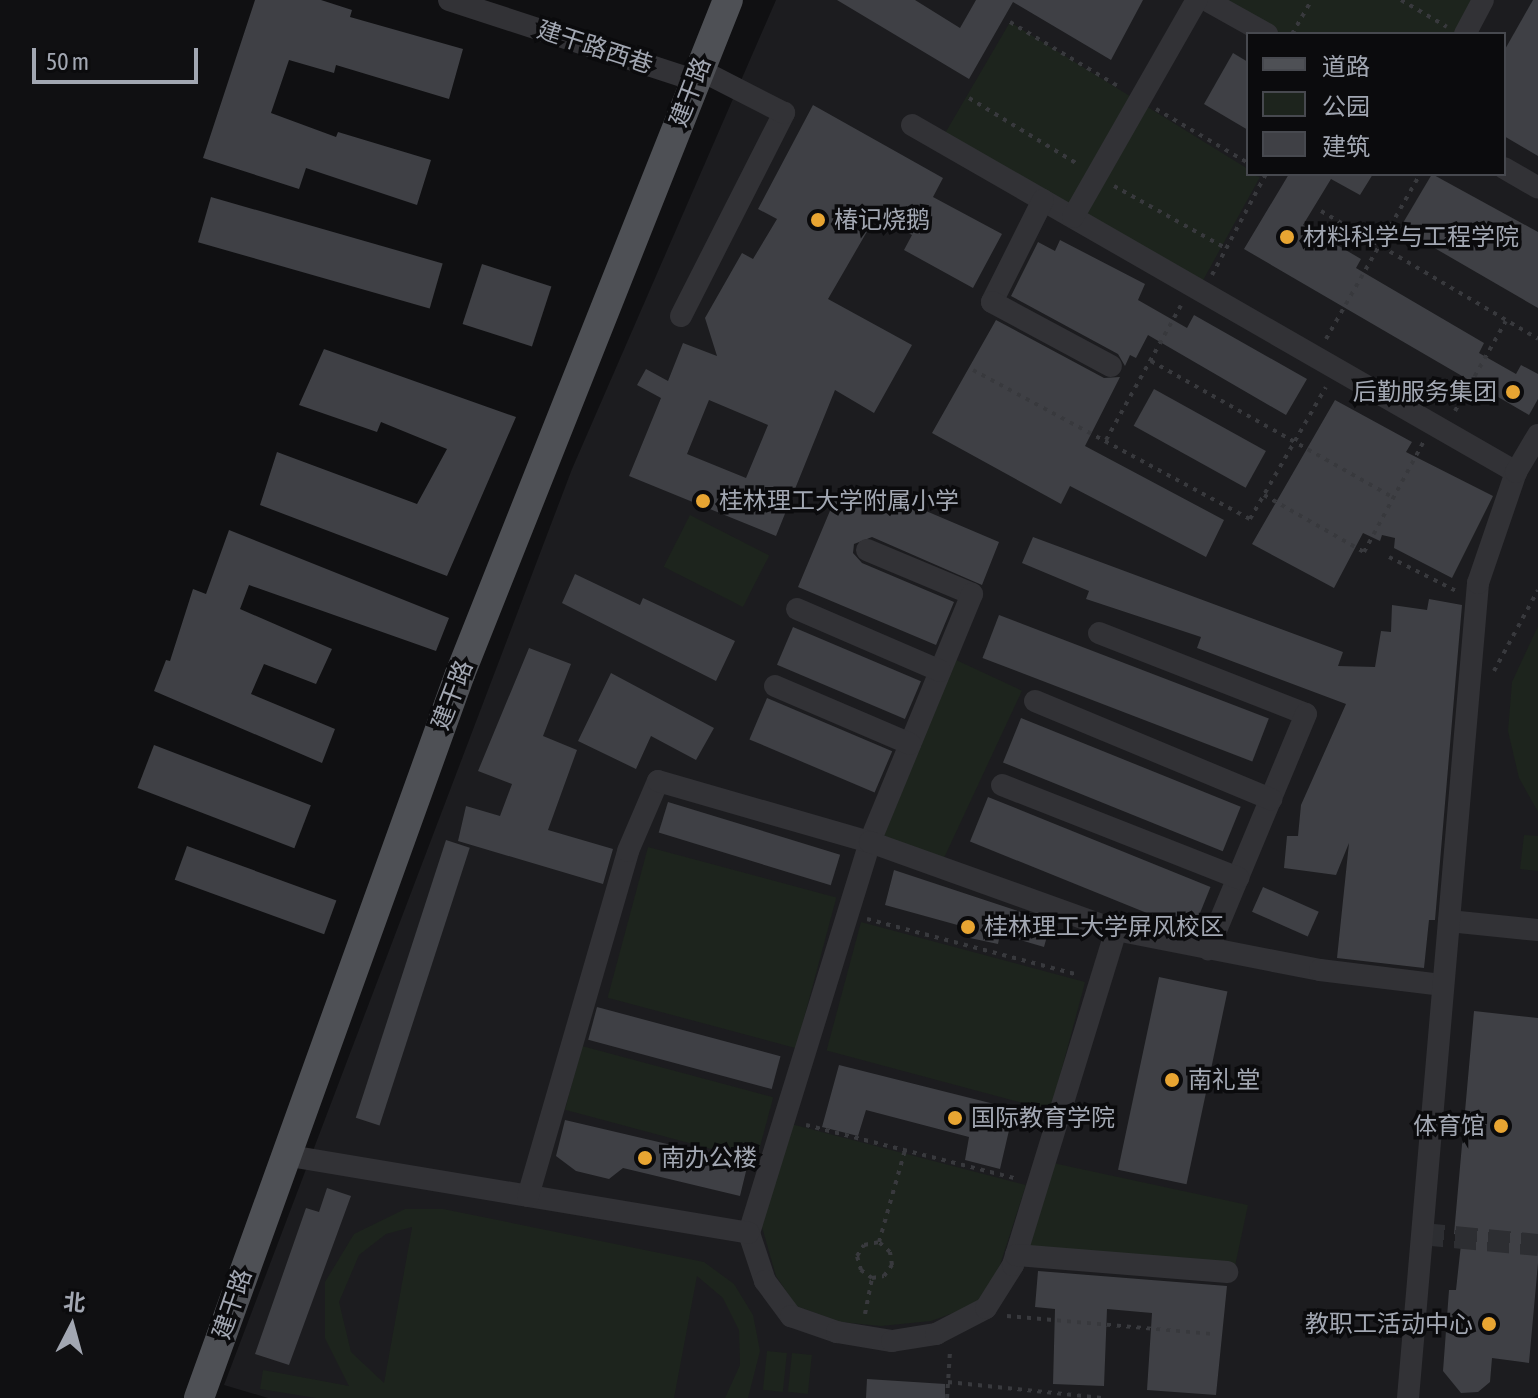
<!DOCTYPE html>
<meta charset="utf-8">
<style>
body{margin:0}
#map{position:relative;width:1538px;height:1398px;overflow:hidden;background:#101012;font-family:"Asap Condensed","Noto Sans SC",sans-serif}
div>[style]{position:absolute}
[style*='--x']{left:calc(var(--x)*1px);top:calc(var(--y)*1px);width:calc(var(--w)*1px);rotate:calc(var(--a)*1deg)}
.built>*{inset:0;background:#1c1c1f}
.green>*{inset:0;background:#1d241d;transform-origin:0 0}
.building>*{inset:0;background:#3f4045;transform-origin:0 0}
.minor-tunnel>*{height:22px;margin-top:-11px;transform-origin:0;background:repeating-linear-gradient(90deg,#2d2e32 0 22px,transparent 0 33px)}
.path>*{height:4px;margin-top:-2px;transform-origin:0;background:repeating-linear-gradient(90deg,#38393d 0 4px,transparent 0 10px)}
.minor>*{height:22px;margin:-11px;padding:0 11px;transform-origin:11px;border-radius:11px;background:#323236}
.major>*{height:30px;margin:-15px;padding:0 15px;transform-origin:15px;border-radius:15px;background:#4e5055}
.dots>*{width:22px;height:22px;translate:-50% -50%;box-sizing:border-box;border:4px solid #0b0b0d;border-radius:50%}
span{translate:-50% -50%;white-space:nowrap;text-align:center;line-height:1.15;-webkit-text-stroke:7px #0b0b0d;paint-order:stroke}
.street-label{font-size:24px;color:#a2a7b2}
.poi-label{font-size:24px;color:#a2a7b2}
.left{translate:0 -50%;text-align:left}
.right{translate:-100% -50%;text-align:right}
.legend{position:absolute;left:1246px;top:32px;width:260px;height:144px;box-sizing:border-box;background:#0b0b0d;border:2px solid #47494f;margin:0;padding:10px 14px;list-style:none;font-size:24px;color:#a2a7b2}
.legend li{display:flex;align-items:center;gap:16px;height:40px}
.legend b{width:40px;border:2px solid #47494f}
.north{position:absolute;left:32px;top:1286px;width:80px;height:80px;-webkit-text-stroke:6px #0b0b0d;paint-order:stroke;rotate:6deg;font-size:22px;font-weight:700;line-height:32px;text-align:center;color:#a2a7b2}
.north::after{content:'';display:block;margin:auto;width:28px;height:36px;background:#a2a7b2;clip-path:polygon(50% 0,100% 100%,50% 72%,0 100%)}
.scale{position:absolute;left:32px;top:48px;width:166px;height:36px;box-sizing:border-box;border:4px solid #a2a7b2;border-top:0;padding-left:10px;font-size:24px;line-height:28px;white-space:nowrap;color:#a2a7b2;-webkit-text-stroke:6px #0b0b0d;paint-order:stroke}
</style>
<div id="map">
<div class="built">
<div style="clip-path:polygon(evenodd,776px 0,1538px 0,1538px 1394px,1532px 1398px,268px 1398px,224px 1385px,572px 469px,776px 0,1248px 34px,1504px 34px,1504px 174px,1248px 174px,1248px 34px)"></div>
</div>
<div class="green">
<div style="clip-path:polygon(1223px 0,1474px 0,1456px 34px,1282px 34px)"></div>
<div style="clip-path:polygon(1010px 22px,1248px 169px,1248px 174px,1260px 177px,1201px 284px,944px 135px)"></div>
<div style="left:690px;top:515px;width:89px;height:58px;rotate:27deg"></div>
<div style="clip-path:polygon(1538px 626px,1538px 812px,1519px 778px,1508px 731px,1512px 682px)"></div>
<div style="left:954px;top:659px;width:75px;height:190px;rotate:25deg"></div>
<div style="clip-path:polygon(1524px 835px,1538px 836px,1538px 871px,1520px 869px)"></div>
<div style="left:648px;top:847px;width:195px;height:156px;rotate:15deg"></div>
<div style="left:861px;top:922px;width:232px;height:133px;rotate:15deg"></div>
<div style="left:582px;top:1046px;width:198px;height:66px;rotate:15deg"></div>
<div style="clip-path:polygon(791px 1124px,1026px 1185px,1000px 1265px,978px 1304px,931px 1321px,881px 1326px,841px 1322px,796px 1306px,776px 1276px,762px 1227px)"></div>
<div style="clip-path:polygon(1053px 1163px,1248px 1205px,1235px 1266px,1027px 1249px)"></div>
<div style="clip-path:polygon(evenodd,405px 1209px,443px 1209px,704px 1262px,734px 1284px,753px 1315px,760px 1351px,748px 1398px,725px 1398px,740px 1365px,739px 1330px,723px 1298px,697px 1276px,674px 1398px,316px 1398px,260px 1389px,263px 1370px,349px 1386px,325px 1338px,325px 1282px,354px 1234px,405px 1209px,412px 1227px,412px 1228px,384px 1383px,351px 1352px,339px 1302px,359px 1255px,386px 1234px,412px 1227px)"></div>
<div style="left:767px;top:1351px;width:20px;height:39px;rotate:6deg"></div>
<div style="left:792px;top:1353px;width:20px;height:39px;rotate:6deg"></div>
</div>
<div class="building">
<div style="clip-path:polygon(255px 0,321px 0,352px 10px,350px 17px,463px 49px,449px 99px,336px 65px,334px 73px,289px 60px,271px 113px,336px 137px,338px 132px,431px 160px,417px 205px,306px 168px,299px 189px,203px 158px)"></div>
<div style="clip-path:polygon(837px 0,915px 0,960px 28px,976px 0,1143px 0,1111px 60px,1013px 2px,969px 79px)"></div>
<div style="clip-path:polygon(1533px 0,1538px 0,1538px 156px,1504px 136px,1504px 51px)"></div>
<div style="clip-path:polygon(1233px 53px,1248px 62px,1248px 130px,1204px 104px)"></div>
<div style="clip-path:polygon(evenodd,813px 105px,943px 178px,933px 197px,1002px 234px,973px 288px,904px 250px,912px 235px,876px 216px,828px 299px,912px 345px,874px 413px,835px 390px,776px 536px,629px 476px,661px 398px,637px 385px,646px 369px,668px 381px,683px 343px,717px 356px,705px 318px,742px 253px,753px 259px,777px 219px,758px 209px,813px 105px,709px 400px,768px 425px,746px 478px,687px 454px,709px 400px)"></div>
<div style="clip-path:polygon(1289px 174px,1373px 174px,1360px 195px,1331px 179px,1303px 225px,1361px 259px,1356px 268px,1484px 343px,1479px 353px,1516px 374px,1521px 365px,1538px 374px,1538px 399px,1529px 415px,1244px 249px)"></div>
<div style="clip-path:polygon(1432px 174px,1538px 232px,1538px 308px,1400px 228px)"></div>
<div style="left:211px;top:197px;width:241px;height:47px;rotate:16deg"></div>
<div style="clip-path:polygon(1060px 240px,1145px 284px,1138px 300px,1187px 328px,1194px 315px,1307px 379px,1286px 415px,1148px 335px,1136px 358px,1130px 355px,1125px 366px,1118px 354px,1011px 296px,1038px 242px,1055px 251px)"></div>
<div style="left:482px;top:264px;width:73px;height:63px;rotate:18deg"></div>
<div style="clip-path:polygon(996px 320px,1104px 378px,1120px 377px,1085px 446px,1224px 520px,1206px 557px,1070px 486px,1061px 504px,932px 433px)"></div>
<div style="clip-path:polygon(324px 349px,516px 417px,447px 576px,260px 505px,277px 452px,417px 504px,447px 449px,381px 422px,377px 432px,299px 405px)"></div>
<div style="left:1154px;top:389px;width:128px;height:42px;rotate:29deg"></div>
<div style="clip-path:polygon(1335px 400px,1412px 442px,1406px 452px,1493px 496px,1452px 578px,1394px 548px,1395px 538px,1382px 535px,1380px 541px,1363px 533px,1334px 588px,1252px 544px)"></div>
<div style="clip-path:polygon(840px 487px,881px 505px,886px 494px,999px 542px,982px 585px,872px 537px,854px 544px,853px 553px,862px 563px,954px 602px,936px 645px,798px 587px)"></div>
<div style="clip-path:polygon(229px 530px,449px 618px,436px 651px,249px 585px,240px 609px,332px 649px,316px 684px,264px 664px,251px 694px,335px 729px,322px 763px,154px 691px,166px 660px,170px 661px,193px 589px,206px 594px)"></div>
<div style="clip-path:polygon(1033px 537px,1343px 652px,1338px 666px,1375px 667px,1381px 631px,1391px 632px,1392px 605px,1427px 610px,1429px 599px,1462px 605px,1435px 920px,1429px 920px,1424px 968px,1337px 958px,1349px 843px,1336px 875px,1284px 868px,1287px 836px,1298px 836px,1301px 805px,1346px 704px,1197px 648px,1201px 637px,1086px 599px,1089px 591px,1022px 563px)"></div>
<div style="clip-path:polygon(575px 574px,640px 605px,643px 598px,735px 641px,716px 681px,562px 603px)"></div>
<div style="left:999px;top:615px;width:289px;height:46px;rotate:21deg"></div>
<div style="left:793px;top:627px;width:139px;height:41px;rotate:23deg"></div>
<div style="clip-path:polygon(529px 648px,571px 664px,543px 736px,577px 750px,548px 830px,613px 849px,603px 884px,458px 841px,466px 806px,500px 816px,512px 784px,478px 771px)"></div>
<div style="clip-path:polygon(611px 673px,714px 728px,696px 760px,651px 736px,636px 769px,578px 741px)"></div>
<div style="left:767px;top:698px;width:136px;height:45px;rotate:23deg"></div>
<div style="left:1021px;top:718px;width:237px;height:48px;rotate:22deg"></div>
<div style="left:154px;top:745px;width:168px;height:46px;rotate:21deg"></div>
<div style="left:988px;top:797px;width:240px;height:48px;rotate:22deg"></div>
<div style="left:668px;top:802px;width:180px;height:32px;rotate:17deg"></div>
<div style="left:446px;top:840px;width:25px;height:292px;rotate:18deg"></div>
<div style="left:187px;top:846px;width:159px;height:36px;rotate:20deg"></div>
<div style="clip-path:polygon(894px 870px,1051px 922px,1044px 947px,1000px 934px,998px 944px,970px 938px,972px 929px,885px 905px)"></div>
<div style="left:1263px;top:887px;width:61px;height:27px;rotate:24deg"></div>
<div style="left:1159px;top:977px;width:70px;height:197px;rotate:12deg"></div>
<div style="left:597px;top:1007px;width:190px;height:34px;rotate:15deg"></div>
<div style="clip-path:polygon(1474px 1011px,1538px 1018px,1538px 1263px,1529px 1363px,1492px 1358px,1490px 1382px,1478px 1392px,1461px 1393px,1443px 1371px,1449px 1290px,1456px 1290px,1462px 1235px,1454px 1234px)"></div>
<div style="clip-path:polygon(839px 1065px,1014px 1109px,1000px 1169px,965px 1160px,969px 1137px,866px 1110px,858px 1136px,822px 1127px)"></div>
<div style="clip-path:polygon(565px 1120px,748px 1163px,740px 1196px,623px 1168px,609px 1179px,576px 1171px,556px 1156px)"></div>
<div style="clip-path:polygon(327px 1188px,351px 1196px,289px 1365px,255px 1354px,306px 1208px,319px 1212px)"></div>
<div style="clip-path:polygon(1038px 1271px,1227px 1286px,1216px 1395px,1147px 1390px,1152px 1313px,1107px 1309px,1104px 1386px,1053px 1384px,1055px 1309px,1035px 1307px)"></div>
<div style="clip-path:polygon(867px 1379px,945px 1384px,945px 1398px,866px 1398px)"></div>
</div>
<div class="minor-tunnel">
<div style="--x:1422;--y:1234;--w:117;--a:5.4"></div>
</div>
<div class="path">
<div style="--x:1401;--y:0;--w:53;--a:30.4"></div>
<div style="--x:1010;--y:22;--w:129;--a:30.7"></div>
<div style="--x:1292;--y:34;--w:39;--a:-60"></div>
<div style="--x:969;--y:98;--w:129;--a:31.3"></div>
<div style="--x:1156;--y:109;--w:107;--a:30.4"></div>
<div style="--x:1114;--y:186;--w:129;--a:29.1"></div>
<div style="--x:1321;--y:211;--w:252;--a:30.5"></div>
<div style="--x:1212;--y:275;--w:115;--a:-61.9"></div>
<div style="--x:1326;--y:339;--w:190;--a:-60.3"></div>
<div style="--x:1151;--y:361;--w:279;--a:29.4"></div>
<div style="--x:973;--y:370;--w:315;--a:28.3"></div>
<div style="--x:1250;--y:519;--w:152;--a:-60.1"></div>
<div style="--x:1455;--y:411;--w:103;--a:-60.5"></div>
<div style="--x:1106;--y:440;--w:154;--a:-60.9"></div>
<div style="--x:1264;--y:495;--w:115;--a:29.7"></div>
<div style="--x:1364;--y:552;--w:126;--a:-61.6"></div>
<div style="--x:1389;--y:557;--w:77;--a:26.9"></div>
<div style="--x:1494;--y:671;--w:92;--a:-61.5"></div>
<div style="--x:867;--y:919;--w:219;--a:14.8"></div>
<div style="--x:806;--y:1125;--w:219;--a:14.3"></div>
<div style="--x:872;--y:1278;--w:14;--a:-144"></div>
<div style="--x:861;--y:1270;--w:15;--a:-106"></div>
<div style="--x:857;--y:1256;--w:13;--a:-58"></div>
<div style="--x:864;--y:1245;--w:15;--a:-11"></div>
<div style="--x:865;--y:1314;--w:37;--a:-79"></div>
<div style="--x:872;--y:1278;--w:12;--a:-9"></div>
<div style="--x:884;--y:1276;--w:14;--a:-54"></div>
<div style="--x:892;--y:1265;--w:13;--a:-99"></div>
<div style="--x:890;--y:1252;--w:15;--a:-138"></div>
<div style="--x:879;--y:1242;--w:96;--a:-74.2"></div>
<div style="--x:1007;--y:1316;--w:208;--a:5"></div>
<div style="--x:948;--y:1382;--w:157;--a:5.9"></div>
<div style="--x:947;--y:1398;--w:46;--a:-86.3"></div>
</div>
<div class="minor">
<div style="--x:449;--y:0;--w:258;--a:18.1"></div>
<div style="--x:1206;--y:0;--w:70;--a:29.1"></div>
<div style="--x:1465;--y:34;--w:38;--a:-62"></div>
<div style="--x:912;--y:125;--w:697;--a:29.88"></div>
<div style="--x:1504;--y:168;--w:39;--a:30"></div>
<div style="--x:1043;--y:200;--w:114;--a:116.6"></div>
<div style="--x:992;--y:302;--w:135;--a:28.3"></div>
<div style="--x:1073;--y:217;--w:250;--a:-60.3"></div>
<div style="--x:681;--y:316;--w:228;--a:-63.1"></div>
<div style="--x:784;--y:113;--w:97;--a:-152.9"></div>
<div style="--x:867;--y:550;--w:114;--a:22.7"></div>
<div style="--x:972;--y:594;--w:268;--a:112.4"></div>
<div style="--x:870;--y:842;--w:409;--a:107.2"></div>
<div style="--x:749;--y:1233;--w:51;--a:71.6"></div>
<div style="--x:765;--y:1281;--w:44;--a:53.4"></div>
<div style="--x:791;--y:1316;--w:49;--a:19.2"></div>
<div style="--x:837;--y:1332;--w:56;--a:9.3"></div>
<div style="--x:892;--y:1341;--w:45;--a:-9"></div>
<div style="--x:936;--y:1334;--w:56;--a:-27.5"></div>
<div style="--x:986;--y:1308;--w:51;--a:-57.9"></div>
<div style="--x:1013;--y:1265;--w:350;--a:-72.9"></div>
<div style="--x:797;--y:609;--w:156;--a:23.4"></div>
<div style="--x:1099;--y:633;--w:222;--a:21.4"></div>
<div style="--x:1306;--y:714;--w:255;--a:112.6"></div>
<div style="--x:775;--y:686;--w:147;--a:23.2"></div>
<div style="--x:1035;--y:701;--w:256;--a:22.6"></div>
<div style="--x:1002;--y:785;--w:254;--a:21.5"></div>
<div style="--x:1449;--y:921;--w:89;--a:5.8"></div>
<div style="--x:284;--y:1155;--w:471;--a:9.5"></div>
<div style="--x:528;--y:1196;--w:359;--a:-73.8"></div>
<div style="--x:628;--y:851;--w:76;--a:-66.8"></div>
<div style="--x:658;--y:781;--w:221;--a:16.1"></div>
<div style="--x:870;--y:842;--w:261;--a:19.7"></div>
<div style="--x:1116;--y:930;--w:208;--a:11.1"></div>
<div style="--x:1320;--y:970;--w:124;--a:7"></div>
<div style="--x:1016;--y:1255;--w:212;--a:4.6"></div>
<div style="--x:1408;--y:1398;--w:818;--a:-85.09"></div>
<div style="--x:1478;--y:583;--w:117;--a:-71.1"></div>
<div style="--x:1516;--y:472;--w:43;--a:-59.3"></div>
</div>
<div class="major">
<div style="--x:199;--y:1398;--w:770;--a:-70.18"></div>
<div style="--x:460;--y:674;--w:725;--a:-68.32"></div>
</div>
<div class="dots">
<div style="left:818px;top:220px;background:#e8a532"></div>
<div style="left:1287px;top:237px;background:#e8a532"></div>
<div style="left:1513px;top:392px;background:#e8a532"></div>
<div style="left:703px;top:501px;background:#e8a532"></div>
<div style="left:968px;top:927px;background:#e8a532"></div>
<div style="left:1172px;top:1080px;background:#e8a532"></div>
<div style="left:955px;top:1118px;background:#e8a532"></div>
<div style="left:1501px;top:1126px;background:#e8a532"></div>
<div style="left:645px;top:1158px;background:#e8a532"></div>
<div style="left:1489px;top:1324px;background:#e8a532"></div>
</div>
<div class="street-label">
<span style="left:595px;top:47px;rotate:18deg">建干路西巷</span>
<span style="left:690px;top:92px;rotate:-69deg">建干路</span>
<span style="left:452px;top:695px;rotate:-69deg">建干路</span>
<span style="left:232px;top:1304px;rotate:-71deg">建干路</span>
</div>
<div class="poi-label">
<span class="left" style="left:834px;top:220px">椿记烧鹅</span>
<span class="left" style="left:1303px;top:237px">材料科学与工程学院</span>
<span class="right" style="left:1497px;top:392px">后勤服务集团</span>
<span class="left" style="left:719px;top:501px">桂林理工大学附属小学</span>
<span class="left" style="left:984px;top:927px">桂林理工大学屏风校区</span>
<span class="left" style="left:1188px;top:1080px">南礼堂</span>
<span class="left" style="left:971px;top:1118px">国际教育学院</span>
<span class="right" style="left:1485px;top:1126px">体育馆</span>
<span class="left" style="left:661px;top:1158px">南办公楼</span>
<span class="right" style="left:1473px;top:1324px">教职工活动中心</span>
</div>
<ul class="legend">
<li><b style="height:10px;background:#4e5055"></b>道路</li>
<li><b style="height:22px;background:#1d241d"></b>公园</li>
<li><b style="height:22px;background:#3f4045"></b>建筑</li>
</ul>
<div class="north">北</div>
<div class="scale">50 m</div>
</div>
